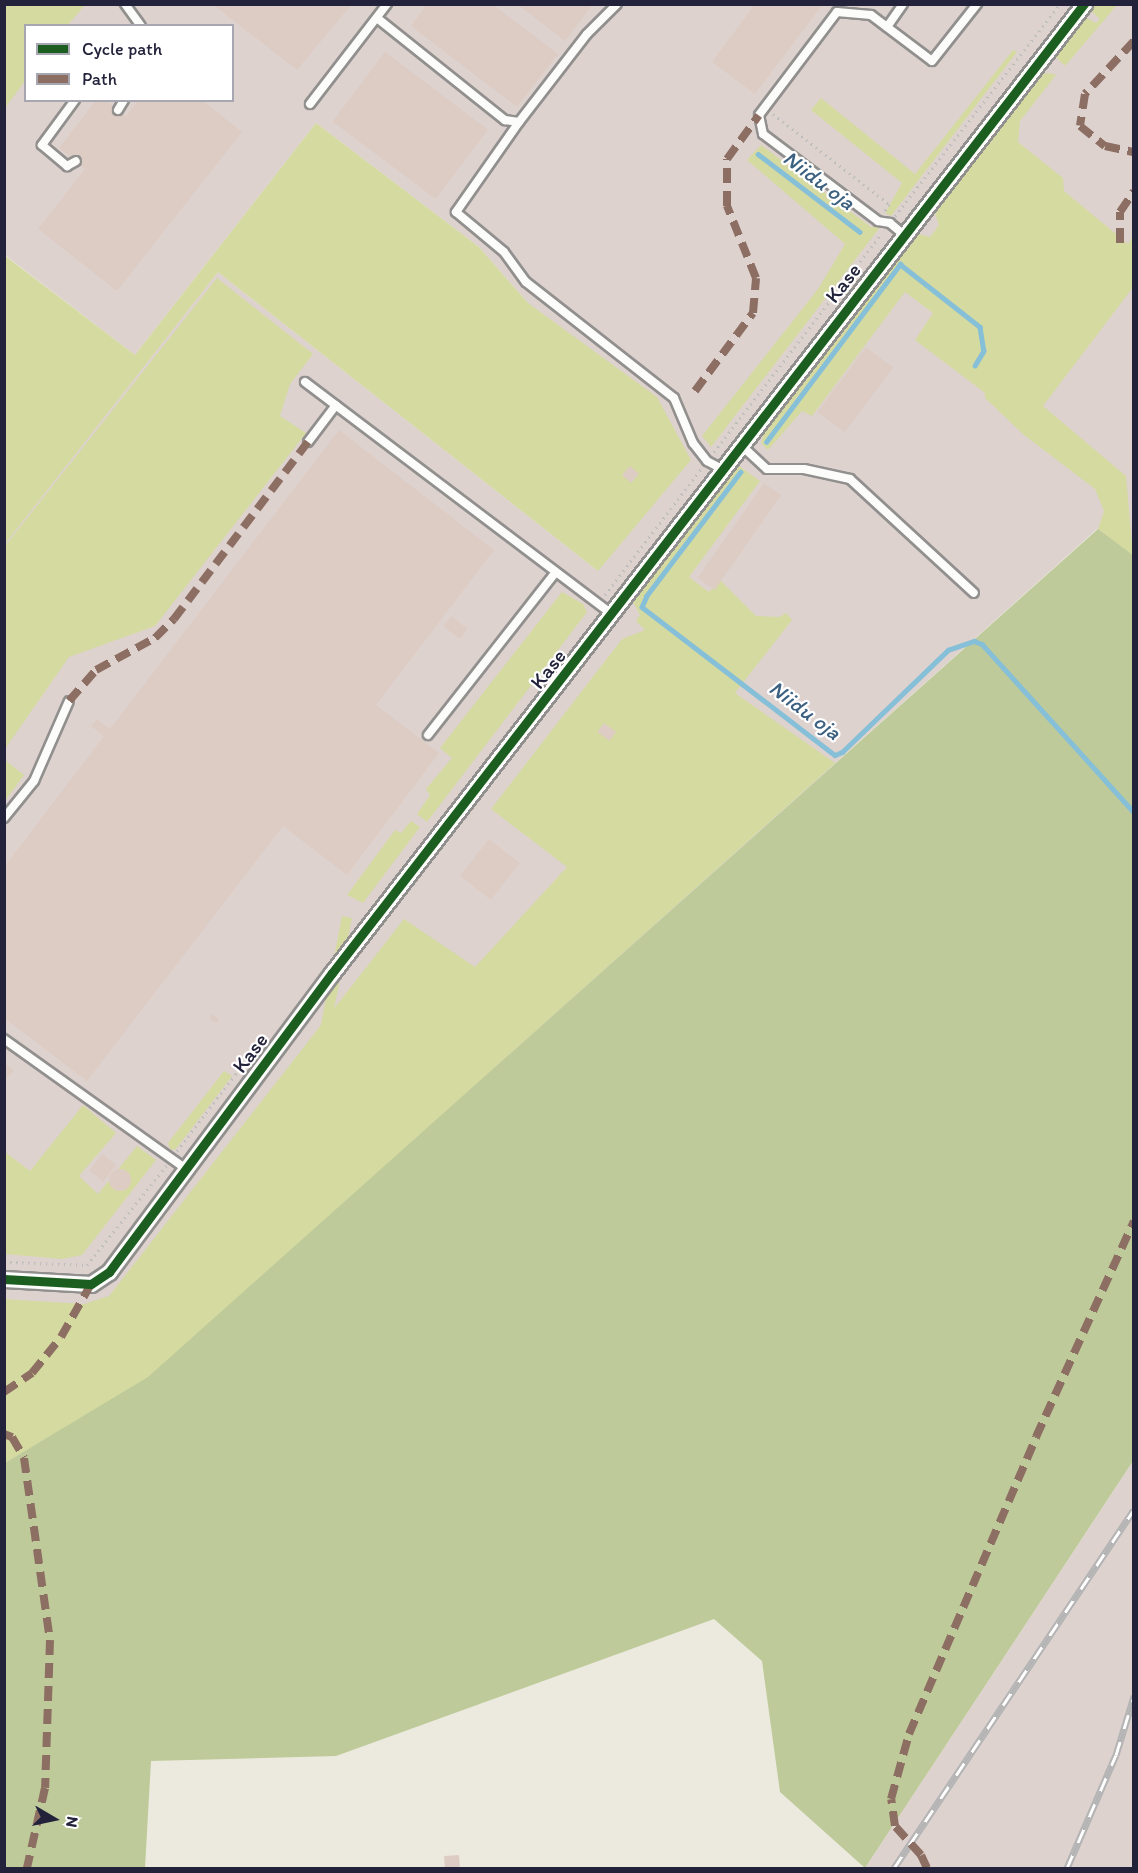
<!DOCTYPE html>
<style>
body{margin:0}
#map{position:relative;width:1138px;height:1873px;overflow:hidden;background:#eceade;font-family:Itim,sans-serif}
div>[style]{position:absolute}
[style*='--x']{left:calc(var(--x)*1px);top:calc(var(--y)*1px);width:calc(var(--w)*1px);rotate:calc(var(--a)*1deg)}
.industrial>*{inset:0;background:#ded2cf}
.green>*{inset:0;background:#d4daa0;transform-origin:0 0}
.forest>*{inset:0;background:#beca99}
.stream>*{height:4.5px;margin:-2.25px;padding:0 2.25px;transform-origin:2.25px;border-radius:2.25px;background:#86bfd8}
.building>*{inset:0;background:#ddccc4;transform-origin:0 0}
.round{border-radius:50%}
.path>*{height:3px;margin-top:-1.5px;transform-origin:0;background:repeating-linear-gradient(90deg,#bdbdbe 0 1.5px,transparent 0 6px)}
.roads{filter:drop-shadow(2px 0 #91908e) drop-shadow(-2px 0 #91908e) drop-shadow(0 2px #91908e) drop-shadow(0 -2px #91908e)}
.service>*{height:8px;margin:-4px;padding:0 4px;transform-origin:4px;border-radius:4px;background:#fcfcfa}
.minor>*{height:15px;margin:-7.5px;padding:0 7.5px;transform-origin:7.5px;border-radius:7.5px;background:#fcfcfa}
.rail>*{height:7px;margin-top:-3.5px;transform-origin:0;background:repeating-linear-gradient(90deg,#fff 0 14px,#b4b4b5 0 28px);box-sizing:border-box;border-block:2px solid #b4b4b5}
.quiet>*{height:8px;margin-top:-4px;transform-origin:0;background:repeating-linear-gradient(90deg,#8d6e63 0 15px,transparent 0 23px)}
.cycleway>*{height:9px;margin:-4.5px;padding:0 4.5px;transform-origin:4.5px;border-radius:4.5px;background:#1b5e20}
span{translate:-50% -50%;white-space:nowrap;text-align:center;line-height:1.15;-webkit-text-stroke:4.5px #fff;paint-order:stroke}
.street-label{font-size:21px;color:#22223b}
.water-label{font-size:22px;color:#3b6080;font-style:italic}
.frame{position:absolute;inset:0;border:6px solid #22223b;pointer-events:none}
.legend{position:absolute;left:24px;top:24px;width:210px;height:78px;box-sizing:border-box;background:#fff;border:2px solid #a7a7b1;margin:0;padding:8px 10px;list-style:none;font-size:18px;color:#22223b}
.legend li{display:flex;align-items:center;gap:12px;height:30px}
.legend b{width:30px;border:2px solid #a7a7b1}
.north{position:absolute;left:24px;top:1789px;width:60px;height:60px;-webkit-text-stroke:4px #fff;paint-order:stroke;rotate:99deg;font-size:16px;font-weight:700;line-height:24px;text-align:center;color:#22223b}
.north::after{content:'';display:block;margin:auto;width:21px;height:27px;background:#22223b;clip-path:polygon(50% 0,100% 100%,50% 72%,0 100%)}
</style>
<div id="map">
<div class="industrial">
<div style="clip-path:polygon(evenodd,5px 5px,1133px 5px,1133px 556px,1097px 529px,148px 1378px,5px 1463px,4px 544px,218px 272px,598px 571px,528px 303px,479px 247px,316px 123px,135px 355px,5px 255px,5px 5px,26px 26px,232px 26px,232px 100px,26px 100px,26px 26px)"></div>
<div style="clip-path:polygon(1133px 1461px,1133px 1868px,865px 1868px,1118px 1484px)"></div>
</div>
<div class="green">
<div style="clip-path:polygon(5px 4px,85px 5px,68px 25px,26px 26px,25px 81px,5px 108px)"></div>
<div style="clip-path:polygon(1094px 4px,1117px 5px,1065px 66px,1056px 57px,1057px 51px,1085px 17px,1096px 23px,1100px 19px,1090px 10px)"></div>
<div style="clip-path:polygon(1013px 50px,1017px 52px,891px 216px,885px 213px,902px 183px,811px 110px,821px 98px,915px 174px)"></div>
<div style="clip-path:polygon(1049px 73px,1056px 75px,1020px 121px,1018px 142px,1063px 178px,1064px 191px,1128px 244px,1133px 236px,1134px 286px,1043px 406px,1126px 476px,1133px 556px,1098px 529px,1104px 511px,1095px 489px,1024px 435px,985px 398px,985px 393px,915px 340px,933px 313px,905px 292px,812px 416px,802px 411px,768px 450px,761px 443px,765px 430px,915px 233px,930px 237px,939px 225px,934px 211px,1041px 74px)"></div>
<div style="clip-path:polygon(316px 123px,479px 247px,528px 303px,657px 397px,691px 460px,598px 571px,218px 272px,5px 544px,4px 255px,135px 355px)"></div>
<div style="clip-path:polygon(761px 145px,871px 227px,881px 226px,711px 447px,702px 436px,818px 289px,845px 244px,747px 160px)"></div>
<div style="clip-path:polygon(217px 278px,313px 354px,290px 384px,280px 416px,306px 433px,155px 626px,69px 657px,5px 749px,5px 546px)"></div>
<div style="clip-path:polygon(739px 466px,760px 481px,689px 577px,709px 592px,720px 580px,756px 616px,779px 617px,786px 613px,792px 620px,735px 693px,835px 763px,148px 1378px,5px 1463px,4px 1299px,84px 1304px,109px 1296px,404px 919px,475px 967px,567px 867px,491px 809px,622px 639px,645px 630px,636px 621px,640px 615px,633px 602px)"></div>
<div style="clip-path:polygon(562px 592px,583px 604px,587px 612px,427px 822px,417px 814px,430px 795px,426px 789px,452px 758px,440px 748px)"></div>
<div style="clip-path:polygon(5px 760px,24px 775px,5px 801px)"></div>
<div style="clip-path:polygon(411px 821px,420px 827px,363px 903px,347px 895px,395px 830px,401px 833px)"></div>
<div style="left:342px;top:916px;width:10px;height:176px;rotate:11deg"></div>
<div style="clip-path:polygon(224px 1071px,232px 1076px,175px 1150px,170px 1149px,168px 1143px)"></div>
<div style="clip-path:polygon(83px 1105px,116px 1133px,79px 1176px,98px 1194px,137px 1146px,156px 1160px,82px 1255px,62px 1259px,5px 1254px,5px 1152px,30px 1171px)"></div>
</div>
<div class="forest">
<div style="clip-path:polygon(1098px 529px,1134px 556px,1133px 1461px,865px 1868px,780px 1792px,762px 1661px,714px 1619px,336px 1756px,151px 1761px,145px 1868px,5px 1868px,5px 1463px,148px 1377px)"></div>
</div>
<div class="stream">
<div style="--x:758;--y:154;--w:128;--a:37.4"></div>
<div style="--x:766;--y:442;--w:223;--a:-53"></div>
<div style="--x:900;--y:264;--w:102;--a:38.2"></div>
<div style="--x:980;--y:327;--w:24;--a:81"></div>
<div style="--x:984;--y:351;--w:17;--a:121"></div>
<div style="--x:741;--y:472;--w:156;--a:127.2"></div>
<div style="--x:647;--y:596;--w:12;--a:114"></div>
<div style="--x:642;--y:607;--w:243;--a:37.5"></div>
<div style="--x:835;--y:755;--w:8;--a:-23"></div>
<div style="--x:842;--y:752;--w:147;--a:-43.9"></div>
<div style="--x:948;--y:650;--w:28;--a:-19"></div>
<div style="--x:974;--y:641;--w:9;--a:21"></div>
<div style="--x:982;--y:644;--w:227;--a:47.9"></div>
</div>
<div class="building">
<div style="clip-path:polygon(212px 4px,352px 4px,297px 70px)"></div>
<div style="clip-path:polygon(427px 4px,492px 4px,558px 54px,517px 107px,411px 26px)"></div>
<div style="clip-path:polygon(517px 4px,593px 4px,565px 41px)"></div>
<div style="clip-path:polygon(755px 4px,823px 4px,755px 94px,712px 62px)"></div>
<div style="left:385px;top:52px;width:129px;height:87px;rotate:37deg"></div>
<div style="clip-path:polygon(96px 100px,106px 100px,126px 116px,139px 100px,202px 100px,242px 132px,117px 291px,38px 229px,85px 169px,59px 148px)"></div>
<div style="left:866px;top:347px;width:34px;height:81px;rotate:37deg"></div>
<div style="clip-path:polygon(339px 430px,494px 550px,376px 705px,439px 753px,347px 875px,283px 826px,87px 1081px,4px 1018px,4px 867px,104px 736px,91px 726px,97px 719px,110px 729px)"></div>
<div style="left:630px;top:466px;width:12px;height:12px;rotate:42deg"></div>
<div style="left:764px;top:483px;width:21px;height:116px;rotate:35deg"></div>
<div style="left:451px;top:616px;width:21px;height:13px;rotate:37deg"></div>
<div style="left:604px;top:723px;width:15px;height:11px;rotate:37deg"></div>
<div style="left:489px;top:839px;width:39px;height:47px;rotate:38deg"></div>
<div style="left:212px;top:1014px;width:9px;height:5px;rotate:36deg"></div>
<div style="clip-path:polygon(4px 1063px,14px 1070px,4px 1081px)"></div>
<div style="left:102px;top:1154px;width:18px;height:21px;rotate:38deg"></div>
<div class="round" style="left:109px;top:1169px;width:22px;height:22px"></div>
<div style="left:459px;top:1855px;width:13px;height:15px;rotate:86deg"></div>
</div>
<div class="path">
<div style="--x:773;--y:114;--w:147;--a:37.8"></div>
<div style="--x:889;--y:204;--w:8;--a:120"></div>
<div style="--x:895;--y:216;--w:269;--a:-52.1"></div>
<div style="--x:714;--y:452;--w:276;--a:-52.5"></div>
<div style="--x:605;--y:595;--w:158;--a:-52.7"></div>
<div style="--x:177;--y:1151;--w:122;--a:-52.7"></div>
<div style="--x:4;--y:1262;--w:83;--a:2.1"></div>
<div style="--x:87;--y:1265;--w:127;--a:-51.4"></div>
</div>
<div class="roads">
<div class="service">
<div style="--x:125;--y:4;--w:27;--a:54"></div>
<div style="--x:377;--y:18;--w:164;--a:38.6"></div>
<div style="--x:505;--y:120;--w:14;--a:8"></div>
<div style="--x:519;--y:122;--w:111;--a:-52.3"></div>
<div style="--x:587;--y:34;--w:42;--a:-45"></div>
<div style="--x:887;--y:27;--w:28;--a:-55"></div>
<div style="--x:75;--y:100;--w:56;--a:126.3"></div>
<div style="--x:42;--y:145;--w:33;--a:40"></div>
<div style="--x:67;--y:166;--w:10;--a:-29"></div>
<div style="--x:310;--y:104;--w:126;--a:-52.4"></div>
<div style="--x:118;--y:110;--w:12;--a:-59"></div>
<div style="--x:519;--y:122;--w:110;--a:125"></div>
<div style="--x:456;--y:212;--w:62;--a:39.8"></div>
<div style="--x:504;--y:252;--w:37;--a:54"></div>
<div style="--x:526;--y:282;--w:188;--a:38.1"></div>
<div style="--x:674;--y:398;--w:49;--a:67.1"></div>
<div style="--x:693;--y:443;--w:23;--a:52"></div>
<div style="--x:707;--y:461;--w:17;--a:28"></div>
<div style="--x:903;--y:234;--w:17;--a:-140"></div>
<div style="--x:890;--y:223;--w:12;--a:-171"></div>
<div style="--x:878;--y:221;--w:144;--a:-142.9"></div>
<div style="--x:763;--y:134;--w:19;--a:-102"></div>
<div style="--x:759;--y:115;--w:129;--a:-52.9"></div>
<div style="--x:837;--y:12;--w:34;--a:5"></div>
<div style="--x:871;--y:15;--w:76;--a:37"></div>
<div style="--x:932;--y:61;--w:73;--a:-51.7"></div>
<div style="--x:305;--y:382;--w:385;--a:37.1"></div>
<div style="--x:308;--y:442;--w:46;--a:-52.9"></div>
<div style="--x:741;--y:445;--w:35;--a:43"></div>
<div style="--x:767;--y:469;--w:37;--a:0"></div>
<div style="--x:804;--y:469;--w:47;--a:12.3"></div>
<div style="--x:850;--y:479;--w:168;--a:42.6"></div>
<div style="--x:428;--y:735;--w:207;--a:-51.9"></div>
<div style="--x:4;--y:818;--w:48;--a:-51"></div>
<div style="--x:34;--y:781;--w:87;--a:-66.4"></div>
<div style="--x:4;--y:1039;--w:224;--a:35.5"></div>
</div>
<div class="minor">
<div style="--x:4;--y:1279;--w:87;--a:3.3"></div>
<div style="--x:91;--y:1284;--w:22;--a:-34"></div>
<div style="--x:109;--y:1272;--w:373;--a:-53.3"></div>
<div style="--x:332;--y:973;--w:1227;--a:-52.19"></div>
</div>
</div>
<div class="rail">
<div style="--x:894;--y:1868;--w:431;--a:-56.2"></div>
<div style="--x:1067;--y:1868;--w:123;--a:-66.6"></div>
<div style="--x:1116;--y:1755;--w:62;--a:-73"></div>
</div>
<div class="quiet">
<div style="--x:1134;--y:41;--w:72;--a:132.8"></div>
<div style="--x:1085;--y:94;--w:32;--a:99"></div>
<div style="--x:1080;--y:126;--w:32;--a:39"></div>
<div style="--x:1105;--y:146;--w:30;--a:12"></div>
<div style="--x:1120;--y:243;--w:31;--a:-90"></div>
<div style="--x:1120;--y:212;--w:25;--a:-56"></div>
<div style="--x:695;--y:391;--w:97;--a:-53.4"></div>
<div style="--x:753;--y:313;--w:35;--a:-85"></div>
<div style="--x:756;--y:278;--w:78;--a:-111.9"></div>
<div style="--x:727;--y:206;--w:47;--a:-90"></div>
<div style="--x:727;--y:159;--w:54;--a:-54"></div>
<div style="--x:69;--y:701;--w:41;--a:-48.9"></div>
<div style="--x:96;--y:670;--w:67;--a:-28.5"></div>
<div style="--x:155;--y:638;--w:27;--a:-45"></div>
<div style="--x:174;--y:619;--w:222;--a:-52.9"></div>
<div style="--x:4;--y:1392;--w:34;--a:-34"></div>
<div style="--x:32;--y:1373;--w:46;--a:-51.1"></div>
<div style="--x:61;--y:1337;--w:61;--a:-60.5"></div>
<div style="--x:4;--y:1434;--w:9;--a:21"></div>
<div style="--x:12;--y:1437;--w:24;--a:60"></div>
<div style="--x:24;--y:1458;--w:184;--a:81.9"></div>
<div style="--x:50;--y:1640;--w:148;--a:91.9"></div>
<div style="--x:45;--y:1788;--w:82;--a:102.7"></div>
<div style="--x:927;--y:1868;--w:14;--a:-115"></div>
<div style="--x:921;--y:1855;--w:39;--a:-132"></div>
<div style="--x:895;--y:1826;--w:27;--a:-98"></div>
<div style="--x:891;--y:1799;--w:67;--a:-74.5"></div>
<div style="--x:909;--y:1734;--w:323;--a:-66.8"></div>
<div style="--x:1036;--y:1437;--w:237;--a:-65.6"></div>
</div>
<div class="cycleway">
<div style="--x:4;--y:1279;--w:87;--a:3.3"></div>
<div style="--x:91;--y:1284;--w:22;--a:-34"></div>
<div style="--x:109;--y:1272;--w:373;--a:-53.3"></div>
<div style="--x:332;--y:973;--w:1227;--a:-52.19"></div>
</div>
<div class="street-label">
<span style="left:843px;top:283px;rotate:-52deg">Kase</span>
<span style="left:548px;top:669px;rotate:-52deg">Kase</span>
<span style="left:250px;top:1053px;rotate:-53deg">Kase</span>
</div>
<div class="water-label">
<span style="left:819px;top:180px;rotate:37deg">Niidu oja</span>
<span style="left:805px;top:710px;rotate:37deg">Niidu oja</span>
</div>
<div class="frame"></div>
<ul class="legend">
<li><b style="height:8px;background:#1b5e20"></b>Cycle path</li>
<li><b style="height:8px;background:#8d6e63"></b>Path</li>
</ul>
<div class="north">N</div>
</div>
